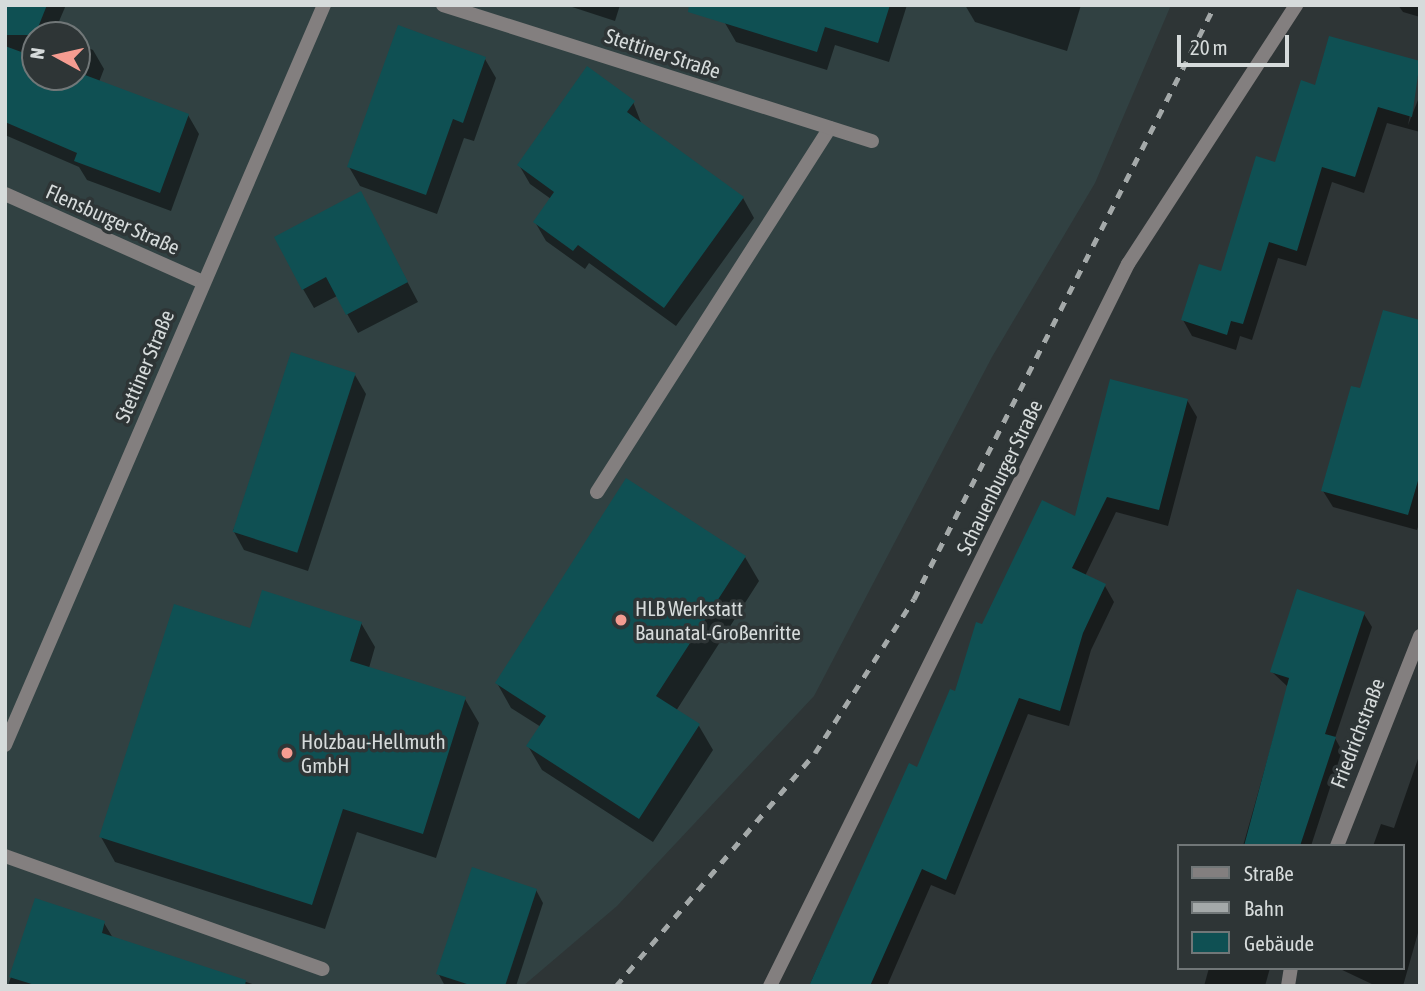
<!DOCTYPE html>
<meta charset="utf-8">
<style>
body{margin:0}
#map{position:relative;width:1425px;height:991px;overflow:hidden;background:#2e3536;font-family:"Asap Condensed",sans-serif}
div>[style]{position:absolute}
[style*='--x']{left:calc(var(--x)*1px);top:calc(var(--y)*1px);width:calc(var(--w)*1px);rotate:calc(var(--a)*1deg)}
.built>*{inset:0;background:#314142}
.shadow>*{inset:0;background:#0007}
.building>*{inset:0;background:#0f5053;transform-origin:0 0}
.lane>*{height:14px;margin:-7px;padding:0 7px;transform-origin:7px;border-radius:7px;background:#837f7f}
.street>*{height:14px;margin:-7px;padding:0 7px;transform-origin:7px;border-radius:7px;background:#837f7f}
.rail>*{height:5px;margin-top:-2.5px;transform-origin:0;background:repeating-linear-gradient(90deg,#a4a9a9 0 9px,transparent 0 18px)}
.dots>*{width:19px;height:19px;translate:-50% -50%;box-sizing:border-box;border:4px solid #2e3536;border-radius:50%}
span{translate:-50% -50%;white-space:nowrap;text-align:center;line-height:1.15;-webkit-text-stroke:7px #2e3536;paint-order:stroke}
.street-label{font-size:21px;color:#d6dbdb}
.poi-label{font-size:21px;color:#d6dbdb}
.left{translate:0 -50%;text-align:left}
.frame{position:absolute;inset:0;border:7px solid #d6dbdb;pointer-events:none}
.legend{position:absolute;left:1177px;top:844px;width:228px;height:126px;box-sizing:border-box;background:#2e3536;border:2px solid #717778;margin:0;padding:9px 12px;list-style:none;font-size:21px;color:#d6dbdb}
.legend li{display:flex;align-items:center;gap:14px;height:35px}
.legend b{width:35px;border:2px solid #717778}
.north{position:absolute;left:21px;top:21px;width:70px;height:70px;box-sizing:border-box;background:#2e3536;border:2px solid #717778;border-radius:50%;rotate:278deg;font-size:19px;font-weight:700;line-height:28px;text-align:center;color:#d6dbdb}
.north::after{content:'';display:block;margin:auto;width:24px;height:32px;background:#f59c91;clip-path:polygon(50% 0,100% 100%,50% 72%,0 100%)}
.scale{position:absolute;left:1177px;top:35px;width:112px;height:32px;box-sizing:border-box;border:4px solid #d6dbdb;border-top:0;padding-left:9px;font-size:21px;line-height:24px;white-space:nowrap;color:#d6dbdb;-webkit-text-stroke:5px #2e3536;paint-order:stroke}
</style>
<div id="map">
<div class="built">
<div style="clip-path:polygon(evenodd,5px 5px,1171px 5px,1095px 183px,992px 357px,814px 696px,617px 906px,523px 986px,5px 986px,5px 5px,35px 35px,77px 35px,77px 77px,35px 77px,35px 35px)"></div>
</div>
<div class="shadow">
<div style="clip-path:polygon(5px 5px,66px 5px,54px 33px,60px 35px,35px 35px,35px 77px,77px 77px,77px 43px,93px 50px,104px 69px,99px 82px,188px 115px,199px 134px,171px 211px,87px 180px,79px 167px,5px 135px)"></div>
<div style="clip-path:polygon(566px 5px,620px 5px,615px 21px)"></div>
<div style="clip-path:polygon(730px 5px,907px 5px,889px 62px,835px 45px,827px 70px,736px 42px,725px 23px)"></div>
<div style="clip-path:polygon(965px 5px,1081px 5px,1067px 51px,975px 22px)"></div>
<div style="clip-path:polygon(1398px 5px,1420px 5px,1420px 17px,1403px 12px)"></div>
<div style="clip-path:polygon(1330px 38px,1420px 63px,1408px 125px,1420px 95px,1420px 132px,1387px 123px,1364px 193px,1332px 182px,1306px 266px,1278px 258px,1252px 340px,1240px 336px,1236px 350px,1192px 336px,1183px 320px,1222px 273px,1317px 87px)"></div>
<div style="clip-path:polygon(485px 59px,496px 78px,474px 141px,464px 138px,437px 214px,360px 186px,349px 167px)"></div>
<div style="clip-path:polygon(633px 102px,642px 125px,743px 198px,754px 218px,676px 326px,589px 263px,585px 269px,546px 241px,535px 222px,551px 199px,530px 184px,519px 165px)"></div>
<div style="clip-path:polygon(371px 213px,418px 302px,358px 333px,337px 296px,314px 308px,303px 289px)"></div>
<div style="clip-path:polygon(1420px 322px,1420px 521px,1417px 530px,1333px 507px,1323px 491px,1362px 391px)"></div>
<div style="clip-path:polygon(355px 375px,366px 394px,308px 571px,244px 550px,233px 530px)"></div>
<div style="clip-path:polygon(1187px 400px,1197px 417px,1168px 526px,1116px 512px,1085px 576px,1105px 586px,1114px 602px,1091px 650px,1069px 726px,1028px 714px,955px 895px,931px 885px,887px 986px,809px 986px,910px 766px,918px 769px,956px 693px,983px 626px)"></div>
<div style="clip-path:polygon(745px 557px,759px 581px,676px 711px,699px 726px,713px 750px,653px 842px,542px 770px,528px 746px,541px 727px,511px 708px,497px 683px)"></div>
<div style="clip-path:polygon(1364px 614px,1372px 627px,1335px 738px,1342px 751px,1311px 846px,1243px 846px,1288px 687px,1271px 671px)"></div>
<div style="clip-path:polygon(361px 623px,375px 647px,369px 668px,465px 699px,479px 723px,436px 858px,357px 832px,325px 929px,115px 862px,101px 837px,251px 631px)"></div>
<div style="clip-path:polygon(1419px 756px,1420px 926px,1403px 986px,1376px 986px,1338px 968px,1402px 968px,1402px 846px,1373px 846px,1381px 824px,1394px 828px)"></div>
<div style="clip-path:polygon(536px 890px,543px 903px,516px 986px,445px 986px,438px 973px)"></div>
<div style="clip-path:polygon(36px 900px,104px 923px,113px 938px,258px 986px,8px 986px)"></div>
<div style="clip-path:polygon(1209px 968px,1270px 968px,1265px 986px,1204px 986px)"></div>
</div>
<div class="building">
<div style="clip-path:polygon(5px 5px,47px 5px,35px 35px,5px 35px)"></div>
<div style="clip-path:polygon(689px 5px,890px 5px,878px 43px,825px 27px,817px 52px,688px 12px)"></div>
<div style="clip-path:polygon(398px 25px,486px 57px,463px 123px,453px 119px,426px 195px,347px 167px)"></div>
<div style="clip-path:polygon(1329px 36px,1420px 61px,1412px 117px,1378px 107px,1355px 177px,1322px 167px,1297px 251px,1269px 242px,1243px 324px,1231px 321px,1227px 335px,1181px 320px,1199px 264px,1221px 271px,1256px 156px,1275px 162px,1301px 80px,1315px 85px)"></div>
<div style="clip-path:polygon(5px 46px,35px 57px,35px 77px,77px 72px,189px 114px,160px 193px,74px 161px,77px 153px,5px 122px)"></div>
<div style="clip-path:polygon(587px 66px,635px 101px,627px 112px,744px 197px,664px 308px,578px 245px,573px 251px,533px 222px,554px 192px,517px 165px)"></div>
<div style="clip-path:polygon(361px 191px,408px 282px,346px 315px,326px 277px,302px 290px,274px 237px)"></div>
<div style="clip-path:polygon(1383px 310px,1420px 320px,1420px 474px,1408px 515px,1321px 491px,1351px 386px,1360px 388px)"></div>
<div style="left:291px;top:352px;width:68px;height:189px;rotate:18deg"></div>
<div style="clip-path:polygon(1110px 379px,1188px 399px,1159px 510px,1107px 497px,1072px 568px,1106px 584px,1083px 633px,1060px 711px,1019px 698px,946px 880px,922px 869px,870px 986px,809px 986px,909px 763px,917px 767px,950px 689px,955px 691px,976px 622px,982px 624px,1042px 500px,1075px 516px)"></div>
<div style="clip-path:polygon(626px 478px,746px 556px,656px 696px,700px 724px,639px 819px,526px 746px,546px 716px,495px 683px)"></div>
<div style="clip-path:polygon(1297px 589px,1365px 612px,1325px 734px,1336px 737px,1300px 846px,1244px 846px,1289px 678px,1270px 672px)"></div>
<div style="clip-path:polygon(262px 590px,362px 622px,350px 661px,466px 697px,423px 834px,343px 809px,312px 905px,99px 837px,174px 604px,250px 628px)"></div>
<div style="clip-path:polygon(472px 867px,537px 889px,505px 986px,473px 986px,436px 974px)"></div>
<div style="clip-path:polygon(35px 898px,105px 921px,102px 933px,246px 980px,245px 986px,38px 986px,9px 977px)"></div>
</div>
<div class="lane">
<div style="--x:597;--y:492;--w:432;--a:-57.4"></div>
<div style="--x:5;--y:856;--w:337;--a:19.6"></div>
</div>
<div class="street">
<div style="--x:443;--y:5;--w:450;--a:17.6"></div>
<div style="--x:5;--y:194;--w:217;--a:24"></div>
<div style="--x:5;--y:745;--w:806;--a:-66.68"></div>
<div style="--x:1337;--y:846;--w:226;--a:-68.4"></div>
<div style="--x:770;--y:986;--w:806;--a:-63.63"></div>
<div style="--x:1128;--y:264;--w:309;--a:-57"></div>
<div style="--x:1288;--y:986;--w:18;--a:-81"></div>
</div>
<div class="rail">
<div style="--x:616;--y:986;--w:306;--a:-49.5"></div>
<div style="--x:815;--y:753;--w:183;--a:-57.3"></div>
<div style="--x:914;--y:599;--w:666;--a:-63.13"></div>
</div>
<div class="dots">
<div style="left:621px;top:620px;background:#f59c91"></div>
<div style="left:287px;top:753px;background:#f59c91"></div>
</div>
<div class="street-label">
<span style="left:663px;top:53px;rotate:18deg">Stettiner Straße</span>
<span style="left:113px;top:219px;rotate:24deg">Flensburger Straße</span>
<span style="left:144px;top:366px;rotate:-67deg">Stettiner Straße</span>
<span style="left:999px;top:477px;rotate:-64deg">Schauenburger Straße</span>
<span style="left:1357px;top:733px;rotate:-69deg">Friedrichstraße</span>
</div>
<div class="poi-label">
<span class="left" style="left:635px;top:620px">HLB Werkstatt<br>Baunatal-Großenritte</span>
<span class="left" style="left:301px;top:753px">Holzbau-Hellmuth<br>GmbH</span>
</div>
<div class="frame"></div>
<ul class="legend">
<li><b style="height:9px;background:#837f7f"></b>Straße</li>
<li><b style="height:9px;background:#a4a9a9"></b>Bahn</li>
<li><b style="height:19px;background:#0f5053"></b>Gebäude</li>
</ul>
<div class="north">N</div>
<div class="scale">20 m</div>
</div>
